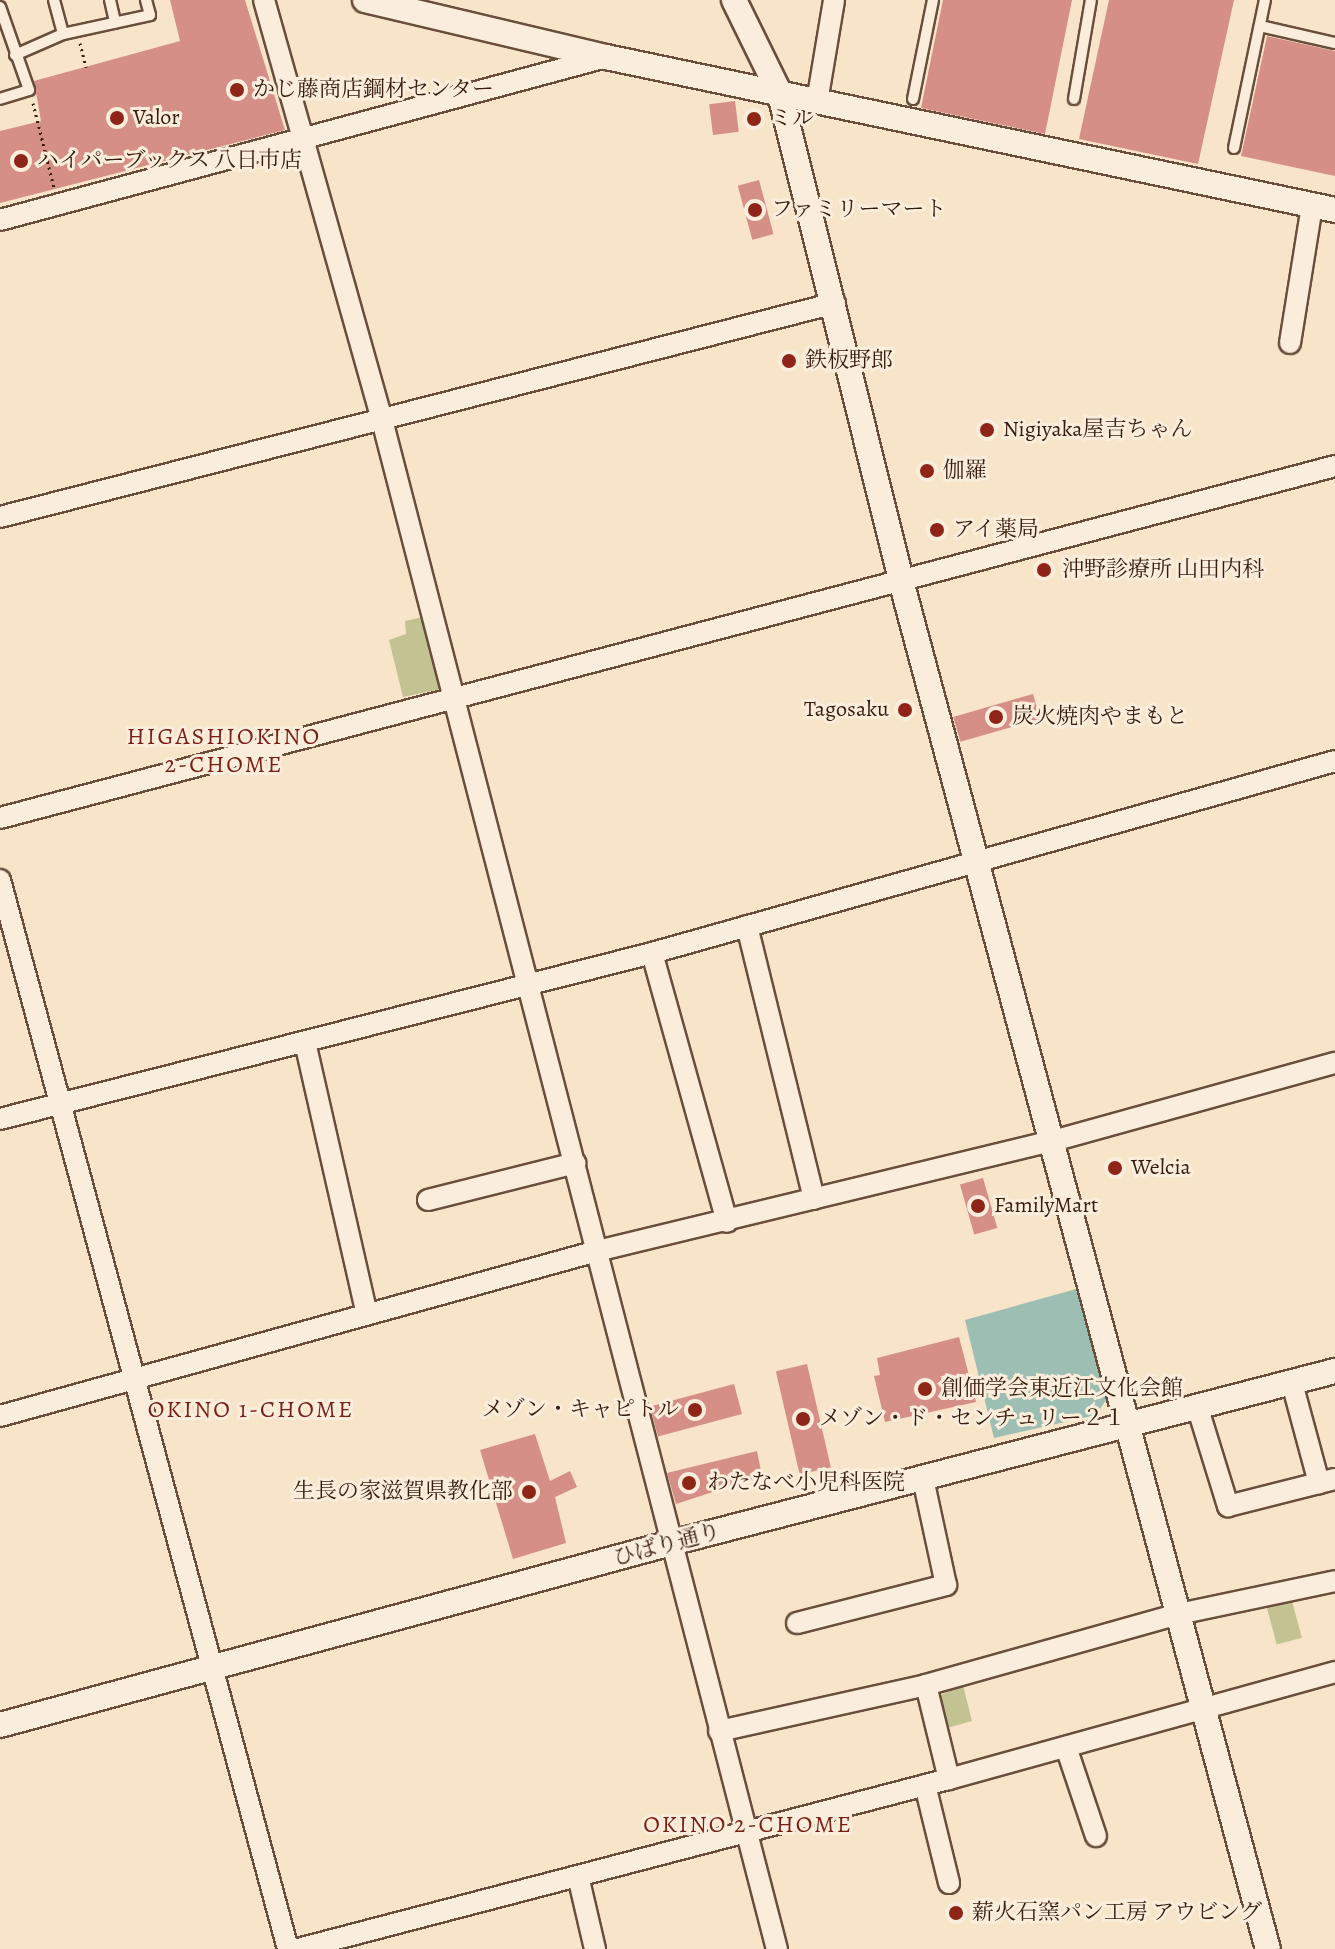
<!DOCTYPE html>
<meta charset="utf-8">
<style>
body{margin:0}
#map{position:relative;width:1335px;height:1949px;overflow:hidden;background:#f7e4c9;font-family:Alegreya,"Noto Serif JP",serif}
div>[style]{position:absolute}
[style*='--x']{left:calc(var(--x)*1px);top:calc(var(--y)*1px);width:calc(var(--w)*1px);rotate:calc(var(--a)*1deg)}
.green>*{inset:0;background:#c2c293;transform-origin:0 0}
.water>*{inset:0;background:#9dbfb3}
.building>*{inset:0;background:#d58f87;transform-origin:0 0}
.path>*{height:3px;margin-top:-1.5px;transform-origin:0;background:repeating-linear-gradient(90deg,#381c0c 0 2px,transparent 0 6px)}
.roads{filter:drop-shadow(2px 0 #684e3b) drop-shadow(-2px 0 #684e3b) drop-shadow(0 2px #684e3b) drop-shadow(0 -2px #684e3b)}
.service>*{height:10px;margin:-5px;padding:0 5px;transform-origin:5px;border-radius:5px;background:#faeddc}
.minor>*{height:20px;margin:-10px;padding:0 10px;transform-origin:10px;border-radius:10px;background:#faeddc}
.tertiary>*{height:24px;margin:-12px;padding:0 12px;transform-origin:12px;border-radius:12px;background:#faeddc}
.dots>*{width:22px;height:22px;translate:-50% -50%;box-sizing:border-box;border:4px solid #faeddc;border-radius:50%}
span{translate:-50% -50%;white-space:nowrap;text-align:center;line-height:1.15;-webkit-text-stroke:6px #faeddc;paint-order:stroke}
.poi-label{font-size:22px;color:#381c0c}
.left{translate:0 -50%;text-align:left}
.right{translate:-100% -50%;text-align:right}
.street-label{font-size:22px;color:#381c0c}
.neighbourhood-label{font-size:24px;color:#7a1f14;letter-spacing:2px}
</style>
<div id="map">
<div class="green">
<div style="clip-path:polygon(423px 617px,441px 689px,403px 697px,389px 640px,406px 634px,405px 621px)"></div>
<div style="left:1292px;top:1601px;width:38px;height:26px;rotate:75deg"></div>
<div style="clip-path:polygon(963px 1685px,972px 1721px,947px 1728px,941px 1695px)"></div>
</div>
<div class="water">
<div style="clip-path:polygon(1076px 1289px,1108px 1397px,1096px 1415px,994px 1438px,965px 1320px)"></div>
</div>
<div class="building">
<div style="clip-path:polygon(170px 0,245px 0,285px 130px,0 203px,0 131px,41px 121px,34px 81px,180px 41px)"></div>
<div style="clip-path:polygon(943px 0,1072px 0,1045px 134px,921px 108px)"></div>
<div style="clip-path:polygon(1109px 0,1234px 0,1198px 164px,1079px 139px)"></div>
<div style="clip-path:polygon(1267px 36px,1335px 51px,1335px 176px,1241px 156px)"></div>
<div style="left:735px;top:101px;width:31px;height:26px;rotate:83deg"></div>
<div style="left:759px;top:180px;width:56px;height:22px;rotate:75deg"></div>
<div style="left:1033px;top:694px;width:26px;height:83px;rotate:74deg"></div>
<div style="left:983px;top:1178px;width:52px;height:24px;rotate:74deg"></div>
<div style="clip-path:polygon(959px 1337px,976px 1402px,885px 1422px,874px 1376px,880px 1375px,877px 1358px)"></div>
<div style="left:807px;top:1364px;width:106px;height:32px;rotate:77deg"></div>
<div style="left:734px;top:1384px;width:31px;height:87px;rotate:75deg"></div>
<div style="clip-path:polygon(535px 1434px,550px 1481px,570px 1471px,577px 1487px,555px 1497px,566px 1543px,513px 1559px,480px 1450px)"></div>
<div style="clip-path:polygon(757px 1451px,762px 1476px,676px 1504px,667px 1473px)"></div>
</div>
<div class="path">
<div style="--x:80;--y:43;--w:25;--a:76"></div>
<div style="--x:33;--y:103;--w:88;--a:76.1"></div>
</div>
<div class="roads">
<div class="service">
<div style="--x:54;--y:0;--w:35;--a:75"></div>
<div style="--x:110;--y:0;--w:23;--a:77"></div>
<div style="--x:0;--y:7;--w:88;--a:70.7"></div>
<div style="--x:29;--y:90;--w:30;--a:163"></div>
<div style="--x:1260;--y:26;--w:77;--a:12.8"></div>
<div style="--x:15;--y:55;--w:52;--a:-23.6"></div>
<div style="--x:63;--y:34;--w:89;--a:-12.3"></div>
<div style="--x:150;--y:15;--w:16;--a:-105"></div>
<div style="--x:913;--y:99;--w:101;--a:-78.6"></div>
<div style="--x:1074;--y:99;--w:100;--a:-80.3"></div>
<div style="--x:1234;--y:148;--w:151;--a:-78.2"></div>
</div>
<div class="minor">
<div style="--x:264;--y:0;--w:432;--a:74.3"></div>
<div style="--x:381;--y:416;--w:1583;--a:75.52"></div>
<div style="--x:817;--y:102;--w:103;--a:-80.5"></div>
<div style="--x:0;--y:220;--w:628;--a:-15.05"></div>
<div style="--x:1290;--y:343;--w:140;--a:-80.9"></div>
<div style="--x:0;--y:517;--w:862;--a:-14.37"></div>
<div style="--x:0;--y:818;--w:1381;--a:-14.77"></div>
<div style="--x:0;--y:880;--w:1107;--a:74.92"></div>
<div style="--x:747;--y:926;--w:281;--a:76.2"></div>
<div style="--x:652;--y:953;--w:279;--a:74.4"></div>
<div style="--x:305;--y:1042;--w:279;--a:77.2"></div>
<div style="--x:0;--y:1119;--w:673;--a:-14.28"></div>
<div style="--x:652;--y:953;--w:709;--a:-15.7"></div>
<div style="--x:428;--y:1200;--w:152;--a:-14.1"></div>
<div style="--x:1292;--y:1383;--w:104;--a:74.9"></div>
<div style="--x:1198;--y:1409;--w:102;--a:72.8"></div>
<div style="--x:1228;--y:1506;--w:110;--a:-14.2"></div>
<div style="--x:0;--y:1416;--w:619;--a:-15.45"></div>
<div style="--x:597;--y:1251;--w:469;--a:-13.6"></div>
<div style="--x:1053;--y:1141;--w:293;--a:-15.5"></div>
<div style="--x:797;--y:1623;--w:154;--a:-14.3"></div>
<div style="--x:946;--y:1585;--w:108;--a:-102.2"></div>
<div style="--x:926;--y:1685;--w:97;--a:76.3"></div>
<div style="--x:719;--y:1731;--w:212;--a:-12.5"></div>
<div style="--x:926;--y:1685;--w:263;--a:-15.7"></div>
<div style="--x:1179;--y:1614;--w:159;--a:-11.9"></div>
<div style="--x:1066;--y:1747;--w:94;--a:71.4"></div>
<div style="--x:925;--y:1785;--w:101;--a:76.2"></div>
<div style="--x:578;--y:1876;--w:75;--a:76.9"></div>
<div style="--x:298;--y:1949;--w:673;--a:-14.64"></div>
<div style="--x:949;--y:1779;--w:401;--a:-15.5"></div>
</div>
<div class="tertiary">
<div style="--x:365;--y:0;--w:248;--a:13.3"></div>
<div style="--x:606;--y:57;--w:745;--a:11.85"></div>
<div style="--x:734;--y:0;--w:105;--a:63.9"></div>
<div style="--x:780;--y:94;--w:498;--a:76"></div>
<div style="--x:900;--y:577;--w:1420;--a:74.99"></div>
<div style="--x:0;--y:1725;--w:699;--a:-15.17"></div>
<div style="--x:675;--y:1542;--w:682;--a:-14.53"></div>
</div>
</div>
<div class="dots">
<div style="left:237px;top:90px;background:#8f2418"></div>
<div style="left:117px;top:118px;background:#8f2418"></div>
<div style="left:754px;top:119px;background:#8f2418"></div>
<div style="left:21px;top:161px;background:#8f2418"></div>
<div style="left:755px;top:210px;background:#8f2418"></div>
<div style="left:789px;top:361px;background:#8f2418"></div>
<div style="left:987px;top:430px;background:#8f2418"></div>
<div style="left:927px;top:471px;background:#8f2418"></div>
<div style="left:937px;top:530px;background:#8f2418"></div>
<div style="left:1044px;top:570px;background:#8f2418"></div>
<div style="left:905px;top:710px;background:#8f2418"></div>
<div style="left:996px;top:717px;background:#8f2418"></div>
<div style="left:1115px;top:1168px;background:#8f2418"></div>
<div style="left:978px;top:1206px;background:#8f2418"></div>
<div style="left:925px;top:1389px;background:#8f2418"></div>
<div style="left:695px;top:1410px;background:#8f2418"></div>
<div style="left:803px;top:1419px;background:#8f2418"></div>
<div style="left:689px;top:1483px;background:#8f2418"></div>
<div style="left:529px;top:1492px;background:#8f2418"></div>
<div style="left:956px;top:1913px;background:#8f2418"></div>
</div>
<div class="poi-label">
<span class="left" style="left:253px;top:90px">かじ藤商店鋼材センター</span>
<span class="left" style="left:133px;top:118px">Valor</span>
<span class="left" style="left:770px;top:119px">ミル</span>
<span class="left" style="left:37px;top:161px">ハイパーブックス 八日市店</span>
<span class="left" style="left:771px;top:210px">ファミリーマート</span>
<span class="left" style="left:805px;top:361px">鉄板野郎</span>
<span class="left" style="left:1003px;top:430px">Nigiyaka屋吉ちゃん</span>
<span class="left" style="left:943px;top:471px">伽羅</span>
<span class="left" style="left:953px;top:530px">アイ薬局</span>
<span class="left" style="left:1062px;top:570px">沖野診療所 山田内科</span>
<span class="right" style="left:889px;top:710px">Tagosaku</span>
<span class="left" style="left:1012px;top:717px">炭火焼肉やまもと</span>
<span class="left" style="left:1131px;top:1168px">Welcia</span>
<span class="left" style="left:994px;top:1206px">FamilyMart</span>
<span class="left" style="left:941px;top:1389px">創価学会東近江文化会館</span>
<span class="right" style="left:679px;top:1410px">メゾン・キャピトル</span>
<span class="left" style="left:819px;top:1419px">メゾン・ド・センチュリー２１</span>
<span class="left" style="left:707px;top:1483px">わたなべ小児科医院</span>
<span class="right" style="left:513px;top:1492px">生長の家滋賀県教化部</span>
<span class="left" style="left:972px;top:1913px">薪火石窯パン工房 アウビング</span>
</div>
<div class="street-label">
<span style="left:667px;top:1545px;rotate:-15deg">ひばり通り</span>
</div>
<div class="neighbourhood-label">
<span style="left:224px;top:751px">HIGASHIOKINO<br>2-CHOME</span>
<span style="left:251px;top:1410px">OKINO 1-CHOME</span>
<span style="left:748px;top:1825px">OKINO 2-CHOME</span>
</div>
</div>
